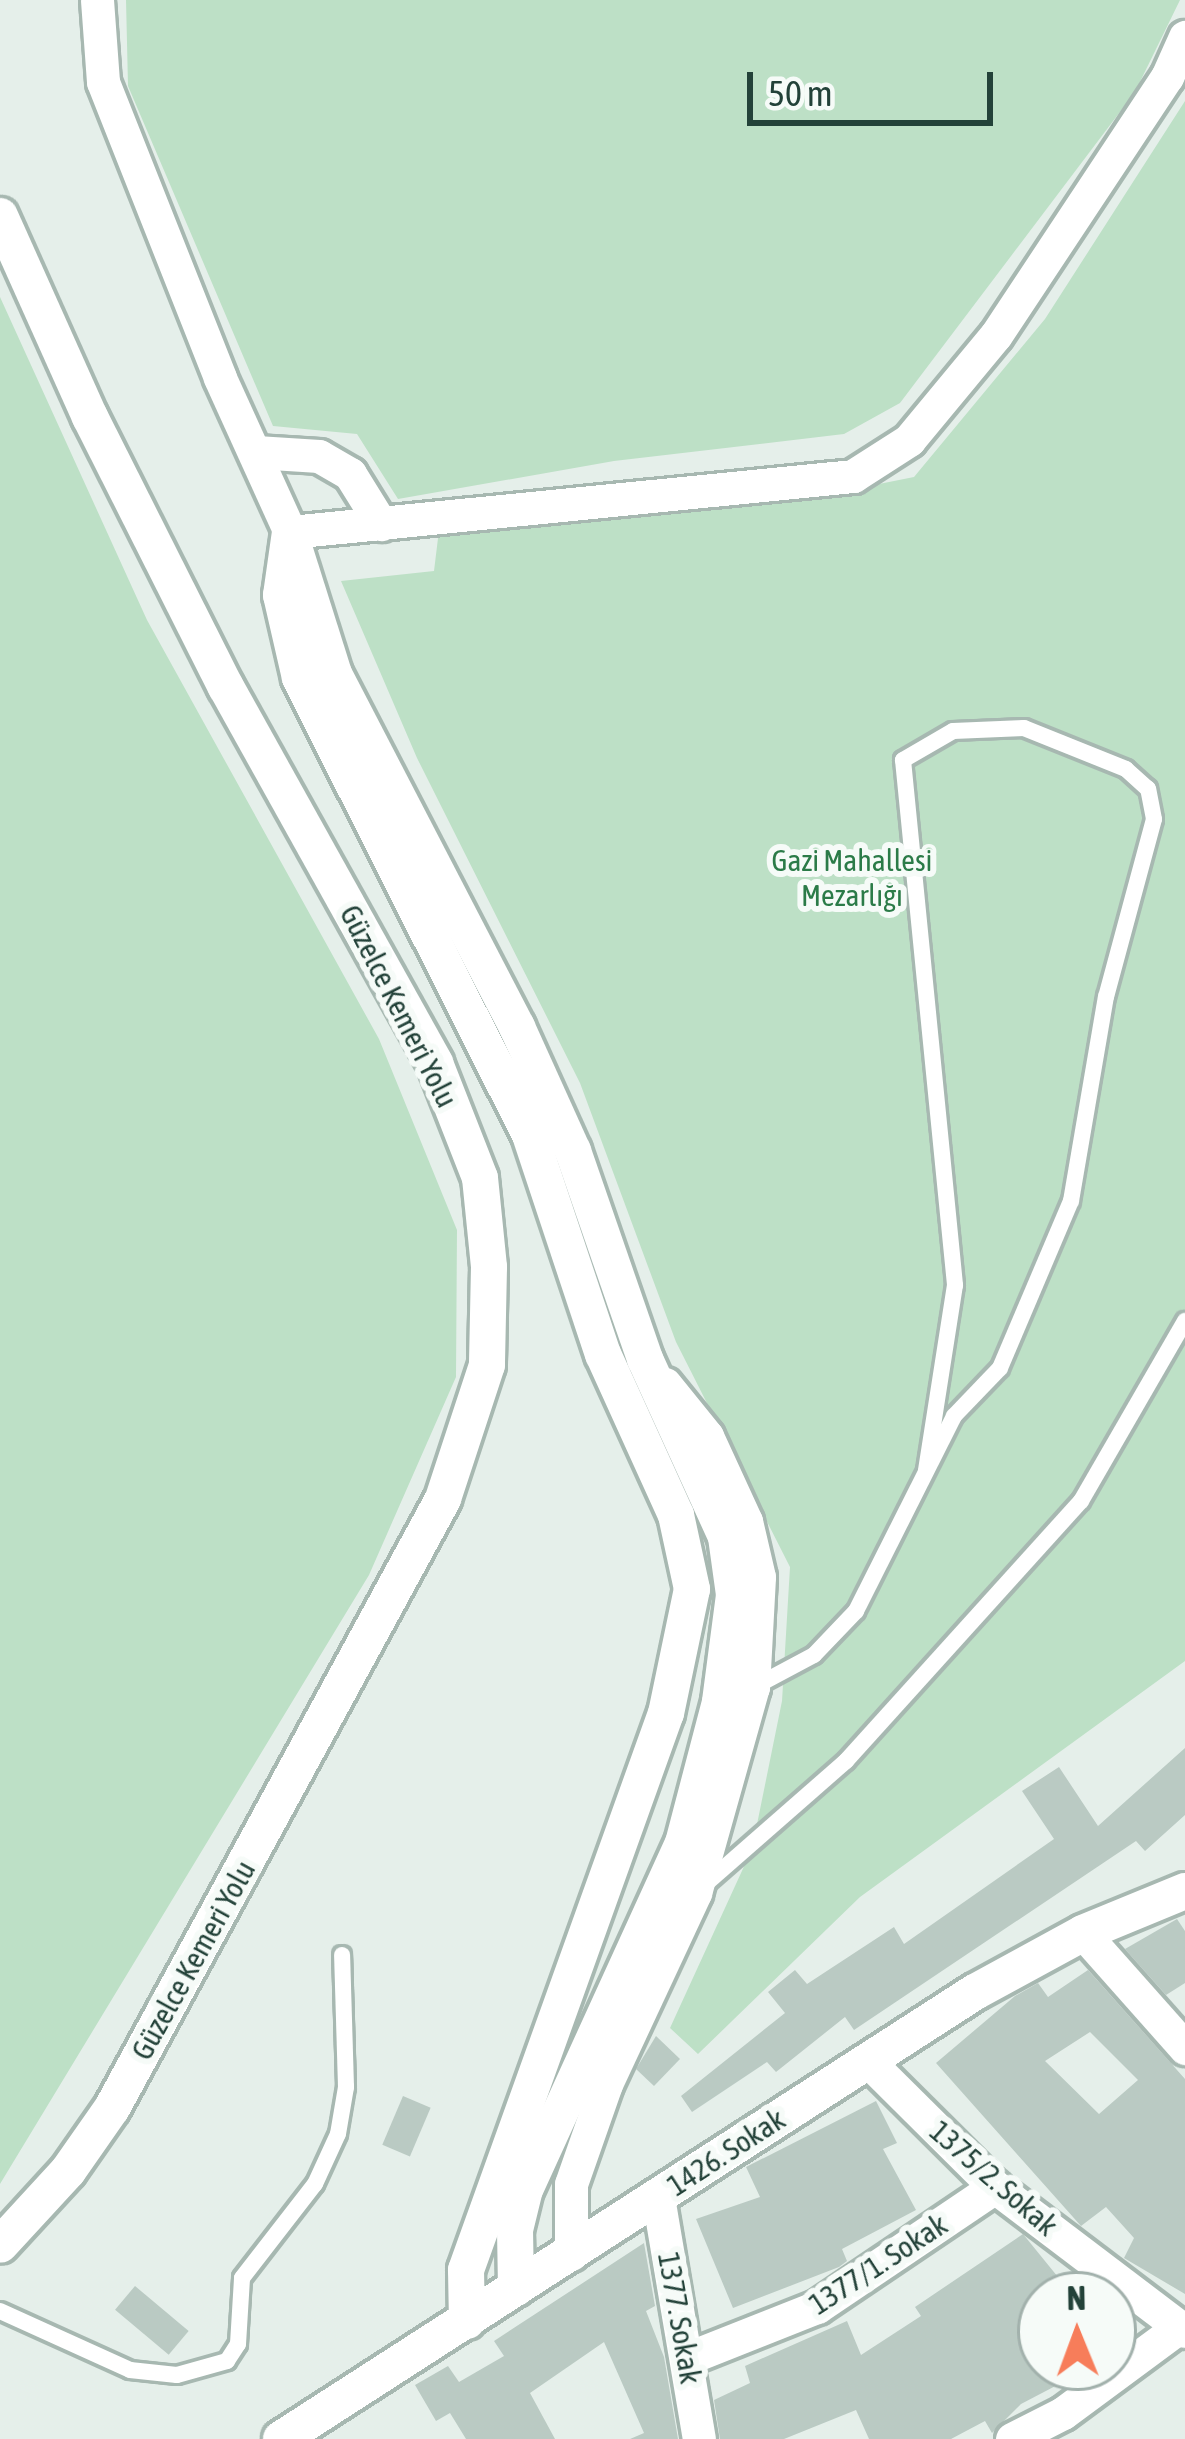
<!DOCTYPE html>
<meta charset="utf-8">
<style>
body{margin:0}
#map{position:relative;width:1185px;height:2439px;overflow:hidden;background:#e5efea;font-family:"Asap Condensed",sans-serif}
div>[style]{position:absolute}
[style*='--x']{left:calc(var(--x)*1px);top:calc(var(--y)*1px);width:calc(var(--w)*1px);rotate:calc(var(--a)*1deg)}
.green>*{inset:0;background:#bde0c6}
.building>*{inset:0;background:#bacac3;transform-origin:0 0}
.roads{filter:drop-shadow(3px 0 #a7b8b1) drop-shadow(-3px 0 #a7b8b1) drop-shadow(0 3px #a7b8b1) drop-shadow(0 -3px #a7b8b1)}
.service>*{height:16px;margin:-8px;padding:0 8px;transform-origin:8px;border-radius:8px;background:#fff}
.minor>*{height:33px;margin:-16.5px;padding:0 16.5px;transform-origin:16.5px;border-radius:16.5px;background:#fff}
.tertiary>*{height:36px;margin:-18px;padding:0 18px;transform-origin:18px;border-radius:18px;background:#fff}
.secondary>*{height:36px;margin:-18px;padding:0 18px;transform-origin:18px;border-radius:18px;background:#fff}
span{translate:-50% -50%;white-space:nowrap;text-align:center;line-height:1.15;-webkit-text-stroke:12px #f6fbf8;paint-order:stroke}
.park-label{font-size:30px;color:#2b7b48}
.street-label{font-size:30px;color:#234239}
.north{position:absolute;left:1017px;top:2271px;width:120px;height:120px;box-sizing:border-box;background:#f6fbf8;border:3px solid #a2b1ac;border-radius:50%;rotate:359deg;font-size:33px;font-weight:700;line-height:48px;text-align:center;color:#234239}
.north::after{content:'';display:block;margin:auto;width:42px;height:54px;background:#f77d5a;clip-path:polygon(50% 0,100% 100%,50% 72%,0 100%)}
.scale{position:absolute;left:747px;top:72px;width:246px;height:54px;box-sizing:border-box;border:6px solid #234239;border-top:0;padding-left:15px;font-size:36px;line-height:42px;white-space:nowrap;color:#234239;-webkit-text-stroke:9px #f6fbf8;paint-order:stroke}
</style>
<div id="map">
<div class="green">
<div style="clip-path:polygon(126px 0,1180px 0,1135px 92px,900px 403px,844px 434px,614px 461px,398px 499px,357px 434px,273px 426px,128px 86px)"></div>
<div style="clip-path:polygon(1185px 101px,1185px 1661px,860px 1897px,698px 2054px,670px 2028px,752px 1849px,782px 1701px,790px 1567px,676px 1342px,580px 1083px,417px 758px,341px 581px,434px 571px,439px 530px,794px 501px,914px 477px,1045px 319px)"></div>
<div style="clip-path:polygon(0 297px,147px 620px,379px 1039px,457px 1230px,456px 1377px,369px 1575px,0 2184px)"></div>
</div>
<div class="building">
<div style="clip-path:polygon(1185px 1748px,1185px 1815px,1145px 1851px,1136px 1841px,854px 2030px,845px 2017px,776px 2072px,767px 2062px,692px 2112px,681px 2096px,785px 2013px,768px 1992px,795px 1970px,807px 1984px,894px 1927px,904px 1944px,1054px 1839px,1022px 1791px,1059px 1767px,1098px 1826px)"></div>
<div style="clip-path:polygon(1177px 1919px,1185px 1931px,1185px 1983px,1166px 1995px,1125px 1949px)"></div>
<div style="clip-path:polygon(evenodd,1088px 1970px,1185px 2079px,1185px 2294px,1124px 2258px,1134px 2238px,1106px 2207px,1081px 2226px,936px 2063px,1015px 1996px,1038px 1983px,1048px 1997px,1088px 1970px,1090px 2032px,1138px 2080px,1099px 2114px,1045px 2061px,1090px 2032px)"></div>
<div style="clip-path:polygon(656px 2036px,680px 2059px,654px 2086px,636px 2069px)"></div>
<div style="left:403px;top:2096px;width:30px;height:53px;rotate:23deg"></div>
<div style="clip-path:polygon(876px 2101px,897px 2143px,883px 2149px,916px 2210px,842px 2249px,847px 2261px,839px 2267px,733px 2308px,696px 2219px,760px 2197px,746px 2167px)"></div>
<div style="clip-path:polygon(1023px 2234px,1062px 2282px,1041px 2295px,1041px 2367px,1086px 2370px,1021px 2404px,992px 2433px,985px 2421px,951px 2439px,869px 2439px,856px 2410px,784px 2439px,720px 2439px,714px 2400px,750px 2383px,745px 2366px,847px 2321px,861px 2355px,921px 2316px,915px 2307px)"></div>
<div style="clip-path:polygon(644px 2243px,655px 2306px,646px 2311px,664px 2357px,678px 2439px,630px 2439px,644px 2433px,604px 2342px,530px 2393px,555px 2439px,466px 2439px,450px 2413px,436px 2421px,415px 2385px,448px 2366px,459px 2382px,504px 2356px,494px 2341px)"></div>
<div style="left:135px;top:2286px;width:70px;height:31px;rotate:40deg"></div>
</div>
<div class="roads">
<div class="service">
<div style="--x:754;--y:1687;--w:68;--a:-28.1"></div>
<div style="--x:814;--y:1655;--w:61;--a:-46.3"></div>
<div style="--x:856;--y:1611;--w:218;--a:-63.3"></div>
<div style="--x:954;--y:1416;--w:66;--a:-46.2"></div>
<div style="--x:1000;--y:1368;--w:181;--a:-67"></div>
<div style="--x:1071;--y:1201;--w:207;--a:-80.3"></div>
<div style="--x:1106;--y:997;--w:184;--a:-74.9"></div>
<div style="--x:1154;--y:819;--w:31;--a:-101"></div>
<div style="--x:1148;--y:789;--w:30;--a:-138"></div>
<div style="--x:1126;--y:769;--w:110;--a:-158.1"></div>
<div style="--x:1024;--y:728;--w:71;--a:177.6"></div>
<div style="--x:953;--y:731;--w:58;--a:149.9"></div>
<div style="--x:903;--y:760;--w:528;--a:84.34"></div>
<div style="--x:955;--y:1285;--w:188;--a:98.9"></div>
<div style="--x:701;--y:1888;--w:193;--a:-41.2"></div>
<div style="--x:846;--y:1761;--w:350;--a:-47.9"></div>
<div style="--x:1081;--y:1501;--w:208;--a:-60"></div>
<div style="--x:0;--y:2311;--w:143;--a:24.4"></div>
<div style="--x:130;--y:2370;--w:47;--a:6.1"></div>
<div style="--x:177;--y:2375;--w:52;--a:-15.6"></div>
<div style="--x:227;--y:2361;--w:20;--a:-57"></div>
<div style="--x:238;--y:2344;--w:66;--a:-86.5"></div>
<div style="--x:242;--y:2278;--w:119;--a:-52.2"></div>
<div style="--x:315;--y:2184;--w:55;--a:-65.3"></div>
<div style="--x:338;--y:2134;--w:48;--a:-80.3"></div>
<div style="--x:346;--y:2087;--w:132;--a:-91.7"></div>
</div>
<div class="minor">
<div style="--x:97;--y:0;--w:82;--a:85.8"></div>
<div style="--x:103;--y:82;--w:318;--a:68.4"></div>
<div style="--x:220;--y:378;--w:169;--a:65.6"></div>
<div style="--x:290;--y:532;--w:566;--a:-5.68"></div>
<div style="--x:853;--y:476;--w:67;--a:-32.7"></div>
<div style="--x:909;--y:440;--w:136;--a:-50.4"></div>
<div style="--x:996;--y:335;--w:310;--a:-56.5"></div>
<div style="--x:1167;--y:77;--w:44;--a:-65.8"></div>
<div style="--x:256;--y:452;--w:63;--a:3.6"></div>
<div style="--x:319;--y:456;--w:36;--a:30"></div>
<div style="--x:350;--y:474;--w:59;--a:58.2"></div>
<div style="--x:665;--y:1384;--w:67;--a:51.1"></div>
<div style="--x:707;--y:1436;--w:94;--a:65.4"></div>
<div style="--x:746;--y:1521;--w:57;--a:76.9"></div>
<div style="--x:759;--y:1577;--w:110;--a:93.1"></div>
<div style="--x:1083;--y:1933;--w:154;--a:48.4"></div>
<div style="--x:868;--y:2061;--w:179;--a:44.8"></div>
<div style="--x:995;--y:2187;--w:238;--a:37.2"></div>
<div style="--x:658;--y:2197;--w:245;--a:80.4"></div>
<div style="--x:571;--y:2254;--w:70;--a:-90"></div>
<div style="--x:571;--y:2184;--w:106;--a:-70.7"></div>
<div style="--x:606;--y:2084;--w:211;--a:-65"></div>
<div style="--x:695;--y:1893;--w:214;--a:-74.3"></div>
<div style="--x:753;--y:1687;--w:36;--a:156"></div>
<div style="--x:688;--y:2358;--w:139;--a:-21.6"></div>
<div style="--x:817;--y:2307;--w:215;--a:-34"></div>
<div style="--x:1012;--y:2439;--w:57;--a:-27"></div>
<div style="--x:1063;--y:2413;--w:143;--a:-36.5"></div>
</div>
<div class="tertiary">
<div style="--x:290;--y:532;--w:64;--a:98.1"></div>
<div style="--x:281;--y:595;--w:85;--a:77.1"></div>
<div style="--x:300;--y:678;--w:512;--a:63.28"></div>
<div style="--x:530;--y:1135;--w:231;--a:71.6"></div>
<div style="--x:603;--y:1354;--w:177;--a:65.6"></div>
<div style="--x:676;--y:1515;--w:76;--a:77.8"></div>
<div style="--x:692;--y:1589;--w:127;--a:101.8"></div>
<div style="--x:666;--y:1713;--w:592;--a:109.75"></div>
<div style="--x:466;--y:2270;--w:51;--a:88.9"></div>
<div style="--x:294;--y:547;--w:133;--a:72.5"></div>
<div style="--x:334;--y:674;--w:398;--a:62.6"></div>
<div style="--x:517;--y:1027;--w:136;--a:65.7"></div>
<div style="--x:573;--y:1151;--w:220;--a:70.9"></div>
<div style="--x:645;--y:1359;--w:196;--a:65.5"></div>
<div style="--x:726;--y:1537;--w:59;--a:82.1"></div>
<div style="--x:734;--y:1595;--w:108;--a:97.5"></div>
<div style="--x:720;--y:1702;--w:146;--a:104.7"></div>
<div style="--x:683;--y:1843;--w:380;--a:114.5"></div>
<div style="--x:525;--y:2189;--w:42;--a:103.7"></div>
<div style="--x:515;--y:2230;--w:58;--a:89"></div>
</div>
<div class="secondary">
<div style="--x:0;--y:216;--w:220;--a:65.9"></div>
<div style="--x:90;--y:417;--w:302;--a:63.3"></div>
<div style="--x:226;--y:687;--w:430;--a:60.9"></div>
<div style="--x:435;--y:1063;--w:123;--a:68.6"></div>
<div style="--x:480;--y:1178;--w:89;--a:84.2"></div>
<div style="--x:489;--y:1267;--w:98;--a:91.2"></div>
<div style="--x:487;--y:1365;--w:141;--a:108.2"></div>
<div style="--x:443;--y:1499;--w:693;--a:118.52"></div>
<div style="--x:112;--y:2108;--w:77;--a:124.9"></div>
<div style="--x:68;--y:2171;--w:100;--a:132.6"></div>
<div style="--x:281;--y:2439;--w:825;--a:-32.79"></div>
<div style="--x:975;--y:1992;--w:123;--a:-28.6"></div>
<div style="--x:1083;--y:1933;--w:110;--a:-22.4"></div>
</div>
</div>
<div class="park-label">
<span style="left:852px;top:877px">Gazi Mahallesi<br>Mezarlığı</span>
</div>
<div class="street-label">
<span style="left:399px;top:1006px;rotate:63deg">Güzelce Kemeri Yolu</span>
<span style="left:193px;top:1960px;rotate:-61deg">Güzelce Kemeri Yolu</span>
<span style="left:726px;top:2152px;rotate:-33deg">1426. Sokak</span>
<span style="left:994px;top:2178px;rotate:41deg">1375/2. Sokak</span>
<span style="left:878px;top:2264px;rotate:-33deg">1377/1. Sokak</span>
<span style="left:680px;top:2318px;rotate:80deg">1377. Sokak</span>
</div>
<div class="north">N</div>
<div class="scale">50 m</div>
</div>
